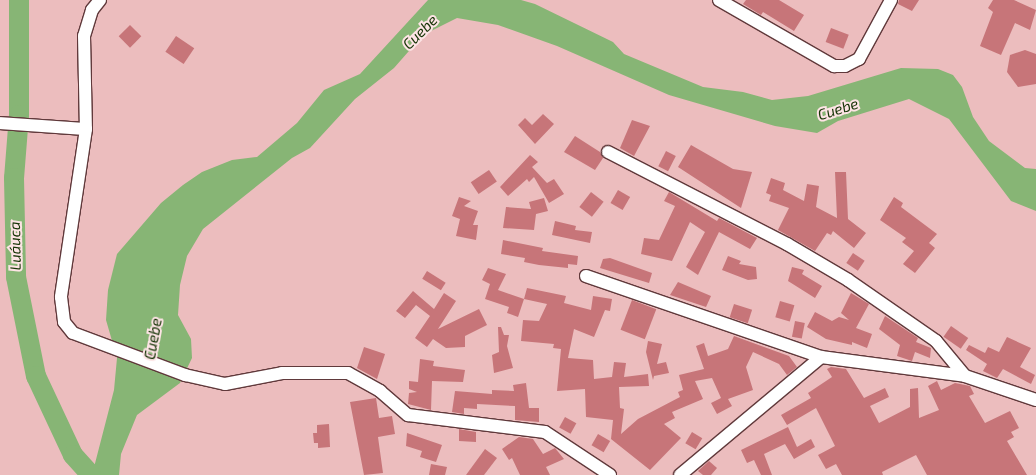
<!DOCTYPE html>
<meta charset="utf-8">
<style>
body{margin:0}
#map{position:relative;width:1036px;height:475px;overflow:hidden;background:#ecbdbe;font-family:"Exo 2",sans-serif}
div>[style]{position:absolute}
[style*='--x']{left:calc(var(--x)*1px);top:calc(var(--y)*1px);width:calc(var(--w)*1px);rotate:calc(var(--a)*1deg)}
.water>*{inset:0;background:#87b575}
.river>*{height:20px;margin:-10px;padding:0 10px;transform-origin:10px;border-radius:10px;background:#87b575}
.building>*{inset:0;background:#c77579;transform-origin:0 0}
.roads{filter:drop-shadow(1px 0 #60393b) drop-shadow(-1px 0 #60393b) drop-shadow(0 1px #60393b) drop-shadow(0 -1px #60393b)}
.street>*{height:12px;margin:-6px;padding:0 6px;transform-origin:6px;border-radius:6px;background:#fff}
span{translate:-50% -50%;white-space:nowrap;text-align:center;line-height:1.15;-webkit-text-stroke:4px #fde4e5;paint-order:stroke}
.water-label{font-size:15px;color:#163406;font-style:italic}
</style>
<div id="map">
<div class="water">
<div style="clip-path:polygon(428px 0,521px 0,535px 4px,613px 42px,624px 54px,703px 87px,743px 92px,772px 100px,808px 96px,901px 68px,938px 69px,953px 75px,962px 87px,973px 117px,989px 141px,1025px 168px,1036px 169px,1036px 211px,1011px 201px,949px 119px,909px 99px,838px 121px,817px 133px,775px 126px,669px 95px,557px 46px,498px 25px,457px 18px,423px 35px,394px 68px,355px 99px,310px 148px,292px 158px,203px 229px,187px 256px,180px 285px,178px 315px,191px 339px,192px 358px,180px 383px,137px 415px,121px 454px,119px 475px,92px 475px,114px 390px,117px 358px,106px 320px,108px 290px,117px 254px,161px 203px,183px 185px,202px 172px,232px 160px,257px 157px,297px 123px,324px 90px,360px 74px)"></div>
</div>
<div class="river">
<div style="--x:19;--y:0;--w:115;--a:90"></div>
<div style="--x:19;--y:115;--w:63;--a:94.5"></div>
<div style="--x:14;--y:178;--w:99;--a:88.8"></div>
<div style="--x:16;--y:277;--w:101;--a:78.6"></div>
<div style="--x:36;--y:376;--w:87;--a:64.9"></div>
<div style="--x:73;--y:455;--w:27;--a:48"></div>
</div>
<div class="building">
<div style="clip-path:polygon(746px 0,779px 0,804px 15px,794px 31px,763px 12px,761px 15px,743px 4px)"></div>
<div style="clip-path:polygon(899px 0,919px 0,912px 11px,898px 4px)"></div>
<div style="clip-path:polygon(993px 0,1014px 0,1036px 10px,1030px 30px,1015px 23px,1001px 55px,980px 46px,993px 12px,988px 8px)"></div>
<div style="left:130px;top:25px;width:16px;height:16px;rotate:45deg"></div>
<div style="left:831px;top:28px;width:19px;height:15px;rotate:21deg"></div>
<div style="left:176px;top:36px;width:22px;height:19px;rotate:34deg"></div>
<div style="clip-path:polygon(1025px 50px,1036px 54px,1036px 84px,1018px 87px,1007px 72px,1010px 55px)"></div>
<div style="clip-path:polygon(543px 114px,554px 124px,535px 144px,518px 125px,525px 118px,532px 125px)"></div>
<div style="clip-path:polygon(632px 120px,650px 126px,634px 156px,620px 148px)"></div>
<div style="clip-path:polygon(575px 136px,600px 152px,603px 158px,595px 170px,564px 152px)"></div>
<div style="clip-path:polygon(691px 145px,733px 169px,752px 172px,741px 208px,678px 167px)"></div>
<div style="left:666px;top:151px;width:11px;height:17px;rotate:27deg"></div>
<div style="clip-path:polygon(530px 155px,538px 162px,532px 167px,547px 183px,554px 179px,564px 194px,549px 203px,534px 177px,529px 182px,527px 179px,508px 196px,500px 187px)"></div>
<div style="left:489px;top:170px;width:14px;height:22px;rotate:56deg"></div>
<div style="clip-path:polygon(835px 172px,846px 172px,848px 219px,866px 233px,854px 248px,833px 231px,831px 235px,827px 233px,815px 251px,778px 230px,789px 208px,769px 201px,771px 195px,766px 193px,771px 178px,785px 183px,783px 190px,804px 201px,807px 184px,819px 186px,816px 207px,837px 218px)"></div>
<div style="left:618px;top:190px;width:14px;height:15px;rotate:30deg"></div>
<div style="left:591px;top:192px;width:16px;height:19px;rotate:38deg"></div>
<div style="clip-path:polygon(669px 192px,717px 221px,719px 218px,757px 238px,750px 249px,719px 232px,698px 275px,686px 267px,705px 232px,690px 222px,672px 261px,641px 254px,644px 238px,659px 240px,675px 206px,664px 201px)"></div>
<div style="clip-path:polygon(459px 197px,471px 201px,464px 206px,478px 211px,473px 225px,478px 225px,476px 240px,456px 236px,460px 219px,452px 216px)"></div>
<div style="clip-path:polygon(894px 197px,903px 203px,901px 207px,937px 234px,929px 243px,935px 248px,915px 273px,903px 264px,914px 251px,902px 242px,906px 238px,880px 220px)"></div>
<div style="clip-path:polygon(544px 198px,548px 211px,536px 214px,534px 230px,503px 228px,506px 207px,531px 209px,529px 202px)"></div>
<div style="clip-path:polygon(555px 221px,576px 226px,575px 230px,592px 232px,590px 243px,552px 235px)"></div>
<div style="clip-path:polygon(503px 240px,543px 248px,542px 251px,578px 256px,577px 265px,568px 264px,568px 268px,539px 265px,524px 262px,525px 258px,501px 254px)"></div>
<div style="left:853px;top:253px;width:14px;height:12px;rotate:34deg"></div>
<div style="clip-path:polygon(728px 256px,741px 261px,739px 264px,756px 267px,757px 279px,748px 280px,722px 270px)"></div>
<div style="clip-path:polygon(610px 258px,652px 273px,649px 283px,600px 268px,603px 259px)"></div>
<div style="clip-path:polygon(792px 267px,804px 270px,802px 274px,822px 286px,815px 298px,788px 281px)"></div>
<div style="clip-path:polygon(488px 268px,506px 274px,498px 290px,524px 299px,518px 317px,507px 313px,509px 307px,485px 299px,490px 284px,482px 280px)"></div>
<div style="left:427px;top:271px;width:22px;height:9px;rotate:32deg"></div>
<div style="clip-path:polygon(678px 282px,711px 296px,706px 307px,670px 295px)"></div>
<div style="clip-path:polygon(527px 288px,566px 296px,564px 303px,591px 310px,593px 296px,612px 299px,610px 311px,605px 310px,594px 337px,574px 329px,568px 358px,593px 360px,594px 379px,612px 377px,614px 362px,626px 363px,624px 377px,648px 374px,649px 386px,619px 387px,620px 408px,624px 409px,621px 434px,638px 419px,680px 397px,678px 392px,683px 390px,679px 375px,704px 369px,696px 346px,704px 343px,708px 356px,728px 349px,734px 336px,789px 356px,797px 367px,787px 375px,779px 364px,753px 352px,746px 367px,753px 390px,728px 399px,732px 406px,717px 414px,711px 403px,721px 398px,712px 378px,695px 381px,703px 399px,672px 412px,675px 418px,664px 424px,681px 438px,650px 470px,611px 439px,613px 420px,586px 417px,585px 389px,557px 391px,561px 349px,553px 348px,554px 344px,521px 341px,523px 320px,539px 321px,547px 304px,524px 299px)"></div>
<div style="clip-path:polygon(413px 291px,434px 309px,444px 293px,456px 301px,438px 329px,479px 309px,487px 325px,465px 336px,465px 347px,446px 348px,433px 339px,427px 347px,415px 338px,430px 316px,416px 305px,405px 318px,396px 311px)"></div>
<div style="clip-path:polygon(851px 293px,869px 304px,856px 328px,872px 334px,867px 348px,852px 342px,852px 345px,826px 339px,807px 327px,815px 312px,832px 321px,839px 317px,849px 320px,841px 313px)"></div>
<div style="left:632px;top:300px;width:26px;height:32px;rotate:21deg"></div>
<div style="left:780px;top:301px;width:15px;height:17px;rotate:16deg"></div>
<div style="left:734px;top:304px;width:19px;height:14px;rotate:18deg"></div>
<div style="clip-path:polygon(885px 316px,918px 338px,916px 342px,931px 348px,930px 358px,915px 352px,912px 361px,897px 356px,900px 345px,879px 329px)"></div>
<div style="left:795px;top:321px;width:10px;height:16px;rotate:11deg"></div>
<div style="left:951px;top:326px;width:21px;height:13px;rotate:35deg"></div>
<div style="clip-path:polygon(498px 327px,501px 327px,504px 335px,509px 335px,507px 346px,513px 368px,494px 373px,492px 355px,499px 352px)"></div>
<div style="clip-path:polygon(1007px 337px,1031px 348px,1020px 367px,1035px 375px,1031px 384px,1003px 369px,997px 378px,983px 371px,987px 364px,966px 350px,969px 345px,985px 353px,988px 347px,999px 352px)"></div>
<div style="clip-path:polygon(648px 341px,662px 344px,657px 364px,666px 362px,669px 373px,654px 376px,653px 380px,646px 352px)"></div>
<div style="clip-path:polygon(364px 347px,385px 354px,377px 379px,357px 368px)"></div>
<div style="clip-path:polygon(420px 359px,434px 361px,433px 366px,465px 370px,463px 382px,432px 381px,431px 410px,408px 404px,409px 393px,417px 392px,409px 389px,409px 381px,418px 382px)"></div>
<div style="clip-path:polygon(831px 367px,846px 369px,864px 398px,885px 388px,889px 397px,870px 406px,879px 423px,910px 407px,910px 389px,918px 388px,919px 418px,939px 410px,928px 386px,937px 381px,941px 390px,955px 383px,970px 386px,974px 394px,969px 396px,985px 423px,1010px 411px,1019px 428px,1011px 432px,1014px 437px,1007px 441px,1027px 475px,927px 475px,916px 455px,882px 472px,883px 475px,842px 475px,836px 464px,826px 469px,818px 455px,835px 446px,816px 408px,787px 425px,781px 415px,811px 398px,808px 393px,832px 377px,827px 369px)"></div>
<div style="clip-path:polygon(526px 383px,529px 408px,539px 408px,539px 422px,515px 420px,515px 406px,477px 404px,477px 409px,464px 408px,464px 414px,452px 412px,455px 391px,492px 394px,492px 390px,514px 391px,513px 385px)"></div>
<div style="clip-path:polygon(376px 398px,379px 418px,392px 416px,395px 434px,378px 437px,383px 473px,364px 475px,350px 402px)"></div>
<div style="left:565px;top:417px;width:13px;height:12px;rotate:29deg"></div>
<div style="clip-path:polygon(329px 424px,330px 447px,318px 448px,318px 443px,314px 443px,313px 433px,317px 433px,317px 425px)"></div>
<div style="clip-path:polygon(788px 427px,797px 447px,811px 439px,815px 447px,794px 459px,785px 444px,764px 454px,772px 475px,761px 475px,754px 460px,747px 463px,741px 450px)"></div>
<div style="clip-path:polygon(459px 429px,476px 432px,476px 442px,459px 441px)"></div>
<div style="left:692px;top:432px;width:12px;height:13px;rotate:31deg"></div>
<div style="clip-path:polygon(407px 433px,442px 445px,436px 462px,420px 457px,422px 451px,406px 446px)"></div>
<div style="left:598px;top:434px;width:14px;height:13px;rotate:30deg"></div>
<div style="clip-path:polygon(519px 437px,533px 439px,543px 454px,555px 448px,564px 459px,546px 467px,550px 475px,520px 475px,512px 458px,509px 460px,502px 449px)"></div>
<div style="clip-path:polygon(485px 449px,497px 458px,484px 475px,466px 475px)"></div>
<div style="clip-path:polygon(709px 461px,717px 468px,711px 475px,703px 475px,698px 471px)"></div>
<div style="clip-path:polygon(431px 464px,447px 467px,445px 475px,429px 475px)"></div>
</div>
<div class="roads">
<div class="street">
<div style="--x:100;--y:0;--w:13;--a:129"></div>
<div style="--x:92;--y:10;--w:27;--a:107"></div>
<div style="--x:84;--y:36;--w:93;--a:88.8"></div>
<div style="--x:86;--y:129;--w:170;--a:98.5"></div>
<div style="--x:61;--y:297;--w:25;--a:83"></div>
<div style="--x:64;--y:322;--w:14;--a:51"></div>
<div style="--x:73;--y:333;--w:120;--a:20.6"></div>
<div style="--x:185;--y:375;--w:41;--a:12.7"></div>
<div style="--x:225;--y:384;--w:58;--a:-10.9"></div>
<div style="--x:282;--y:373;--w:66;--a:0"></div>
<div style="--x:348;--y:373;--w:37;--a:29"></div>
<div style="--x:380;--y:391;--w:37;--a:41"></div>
<div style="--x:408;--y:415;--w:138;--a:7.1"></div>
<div style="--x:545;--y:432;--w:78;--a:33.5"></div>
<div style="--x:719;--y:0;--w:133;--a:29.9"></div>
<div style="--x:834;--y:66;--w:11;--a:0"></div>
<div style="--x:845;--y:66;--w:16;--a:-27"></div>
<div style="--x:859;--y:59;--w:67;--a:-61.5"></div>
<div style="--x:0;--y:123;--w:86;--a:4"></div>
<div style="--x:608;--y:152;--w:201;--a:27.2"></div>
<div style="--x:787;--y:244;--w:71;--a:30.5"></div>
<div style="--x:848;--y:280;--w:107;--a:34.7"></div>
<div style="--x:936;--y:341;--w:45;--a:50.4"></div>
<div style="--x:586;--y:276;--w:249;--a:19"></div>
<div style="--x:680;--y:475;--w:184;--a:-39.9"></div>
<div style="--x:821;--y:357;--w:145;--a:7.5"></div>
<div style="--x:965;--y:376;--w:75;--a:18.7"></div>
</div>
</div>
<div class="water-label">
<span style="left:420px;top:32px;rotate:-45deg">Cuebe</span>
<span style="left:838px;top:109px;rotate:-18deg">Cuebe</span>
<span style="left:15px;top:246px;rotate:-91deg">Luáuca</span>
<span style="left:153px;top:339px;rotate:-80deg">Cuebe</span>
</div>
</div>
